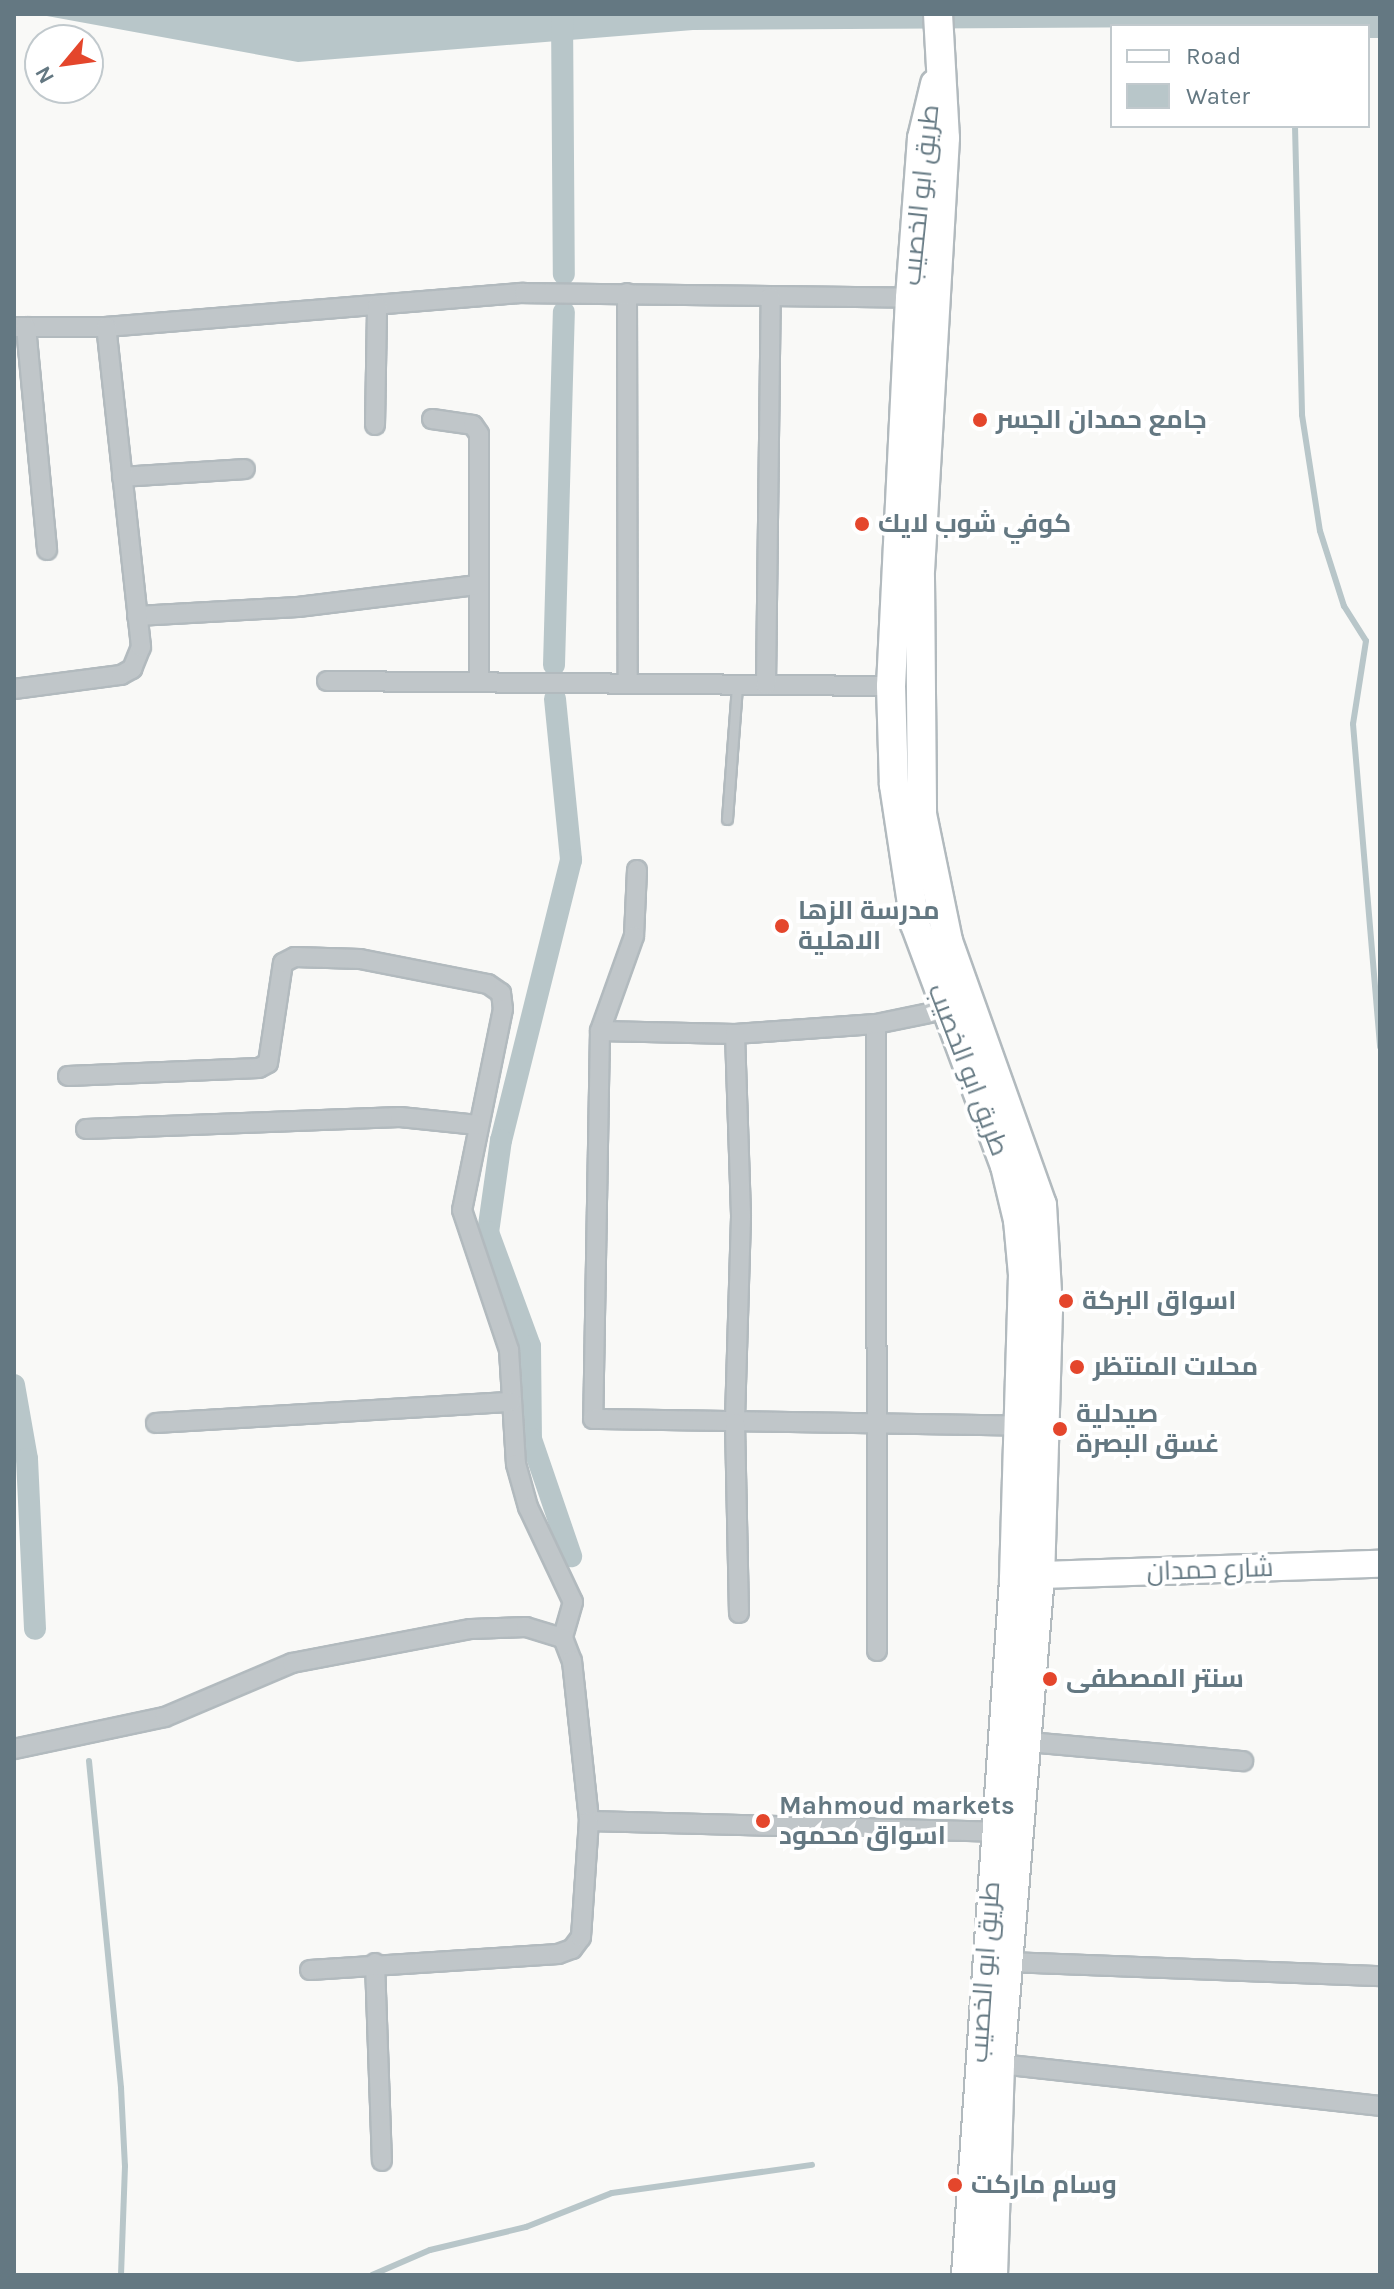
<!DOCTYPE html>
<meta charset="utf-8">
<style>
body{margin:0}
#map{position:relative;width:1394px;height:2289px;overflow:hidden;background:#f9f9f7;font-family:Karla,Cairo,sans-serif}
div>[style]{position:absolute}
[style*='--x']{left:calc(var(--x)*1px);top:calc(var(--y)*1px);width:calc(var(--w)*1px);rotate:calc(var(--a)*1deg)}
.water>*{inset:0;background:#b8c6c9}
.stream>*{height:6px;margin:-3px;padding:0 3px;transform-origin:3px;border-radius:3px;background:#b8c6c9}
.canal>*{height:22px;margin:-11px;padding:0 11px;transform-origin:11px;border-radius:11px;background:#b8c6c9}
.roads{filter:drop-shadow(2px 0 #b2babe) drop-shadow(-2px 0 #b2babe) drop-shadow(0 2px #b2babe) drop-shadow(0 -2px #b2babe)}
.lane>*{height:9px;margin:-4.5px;padding:0 4.5px;transform-origin:4.5px;border-radius:4.5px;background:#c0c6c9}
.street>*{height:18px;margin:-9px;padding:0 9px;transform-origin:9px;border-radius:9px;background:#c0c6c9}
.secondary>*{height:26px;margin:-13px;padding:0 13px;transform-origin:13px;border-radius:13px;background:#fff}
.primary>*{height:28px;margin:-14px;padding:0 14px;transform-origin:14px;border-radius:14px;background:#fff}
.dots>*{width:22px;height:22px;translate:-50% -50%;box-sizing:border-box;border:4px solid #fff;border-radius:50%}
span{translate:-50% -50%;white-space:nowrap;text-align:center;line-height:1.15;-webkit-text-stroke:8px #fff;paint-order:stroke}
.street-label{font-size:26px;color:#647882}
.poi-label{font-size:26px;color:#647882;font-weight:700}
.left{translate:0 -50%;text-align:left}
.frame{position:absolute;inset:0;border:16px solid #647882;pointer-events:none}
.legend{position:absolute;left:1110px;top:24px;width:260px;height:104px;box-sizing:border-box;background:#fff;border:2px solid #c1c9cd;margin:0;padding:10px 14px;list-style:none;font-size:24px;color:#647882}
.legend li{display:flex;align-items:center;gap:16px;height:40px}
.legend b{width:40px;border:2px solid #c1c9cd}
.north{position:absolute;left:24px;top:24px;width:80px;height:80px;box-sizing:border-box;background:#fff;border:2px solid #c1c9cd;border-radius:50%;rotate:241deg;font-size:22px;font-weight:700;line-height:32px;text-align:center;color:#647882}
.north::after{content:'';display:block;margin:auto;width:28px;height:36px;background:#e4462c;clip-path:polygon(50% 0,100% 100%,50% 72%,0 100%)}
</style>
<div id="map">
<div class="water">
<div style="clip-path:polygon(36px 14px,1380px 14px,1380px 38px,1368px 38px,1368px 26px,693px 30px,298px 62px)"></div>
</div>
<div class="stream">
<div style="--x:1295;--y:126;--w:289;--a:88.6"></div>
<div style="--x:1302;--y:415;--w:117;--a:81.2"></div>
<div style="--x:1320;--y:531;--w:79;--a:72.3"></div>
<div style="--x:1344;--y:606;--w:41;--a:57.8"></div>
<div style="--x:1366;--y:641;--w:84;--a:98.9"></div>
<div style="--x:1353;--y:724;--w:324;--a:85.2"></div>
<div style="--x:89;--y:1761;--w:329;--a:84.4"></div>
<div style="--x:121;--y:2088;--w:78;--a:87.1"></div>
<div style="--x:125;--y:2166;--w:109;--a:92.1"></div>
<div style="--x:372;--y:2275;--w:63;--a:-23.3"></div>
<div style="--x:430;--y:2250;--w:99;--a:-13.5"></div>
<div style="--x:526;--y:2227;--w:92;--a:-21.6"></div>
<div style="--x:612;--y:2193;--w:202;--a:-8"></div>
</div>
<div class="canal">
<div style="--x:562;--y:14;--w:260;--a:89.6"></div>
<div style="--x:554;--y:665;--w:353;--a:-88.4"></div>
<div style="--x:555;--y:699;--w:162;--a:84.3"></div>
<div style="--x:571;--y:860;--w:289;--a:104"></div>
<div style="--x:501;--y:1140;--w:93;--a:98"></div>
<div style="--x:488;--y:1232;--w:121;--a:69.8"></div>
<div style="--x:530;--y:1346;--w:93;--a:89.4"></div>
<div style="--x:531;--y:1439;--w:124;--a:71.1"></div>
<div style="--x:14;--y:1385;--w:75;--a:80"></div>
<div style="--x:27;--y:1459;--w:170;--a:87.3"></div>
</div>
<div class="roads">
<div class="lane">
<div style="--x:727;--y:819;--w:134;--a:-85.7"></div>
</div>
<div class="street">
<div style="--x:627;--y:293;--w:391;--a:89.9"></div>
<div style="--x:14;--y:327;--w:92;--a:0"></div>
<div style="--x:106;--y:327;--w:419;--a:-4.7"></div>
<div style="--x:524;--y:293;--w:386;--a:0.7"></div>
<div style="--x:26;--y:327;--w:224;--a:84.6"></div>
<div style="--x:432;--y:419;--w:41;--a:8.3"></div>
<div style="--x:473;--y:425;--w:11;--a:56"></div>
<div style="--x:479;--y:434;--w:246;--a:90"></div>
<div style="--x:375;--y:425;--w:119;--a:-89"></div>
<div style="--x:122;--y:477;--w:123;--a:-3.7"></div>
<div style="--x:137;--y:616;--w:161;--a:-3.2"></div>
<div style="--x:298;--y:607;--w:181;--a:-7"></div>
<div style="--x:327;--y:681;--w:564;--a:0.51"></div>
<div style="--x:766;--y:685;--w:388;--a:-89.3"></div>
<div style="--x:14;--y:689;--w:108;--a:-7.5"></div>
<div style="--x:121;--y:675;--w:13;--a:-29"></div>
<div style="--x:132;--y:669;--w:24;--a:-68"></div>
<div style="--x:141;--y:647;--w:322;--a:-96.2"></div>
<div style="--x:637;--y:870;--w:66;--a:92.6"></div>
<div style="--x:634;--y:936;--w:101;--a:109.7"></div>
<div style="--x:600;--y:1031;--w:388;--a:91"></div>
<div style="--x:593;--y:1419;--w:426;--a:0.9"></div>
<div style="--x:876;--y:1024;--w:627;--a:89.91"></div>
<div style="--x:600;--y:1031;--w:135;--a:1.3"></div>
<div style="--x:735;--y:1034;--w:141;--a:-4.1"></div>
<div style="--x:876;--y:1024;--w:69;--a:-11.6"></div>
<div style="--x:735;--y:1034;--w:183;--a:88.1"></div>
<div style="--x:741;--y:1217;--w:206;--a:91.7"></div>
<div style="--x:735;--y:1423;--w:190;--a:88.8"></div>
<div style="--x:68;--y:1076;--w:191;--a:-2.4"></div>
<div style="--x:259;--y:1068;--w:10;--a:-29"></div>
<div style="--x:268;--y:1063;--w:101;--a:-81.5"></div>
<div style="--x:283;--y:963;--w:13;--a:-27"></div>
<div style="--x:295;--y:957;--w:65;--a:1.8"></div>
<div style="--x:360;--y:959;--w:130;--a:11.1"></div>
<div style="--x:488;--y:984;--w:16;--a:35"></div>
<div style="--x:501;--y:993;--w:16;--a:83"></div>
<div style="--x:503;--y:1009;--w:205;--a:101.5"></div>
<div style="--x:462;--y:1210;--w:148;--a:71.4"></div>
<div style="--x:509;--y:1350;--w:114;--a:86.5"></div>
<div style="--x:516;--y:1464;--w:45;--a:74.4"></div>
<div style="--x:528;--y:1507;--w:105;--a:64.7"></div>
<div style="--x:573;--y:1602;--w:37;--a:106"></div>
<div style="--x:86;--y:1129;--w:314;--a:-2.2"></div>
<div style="--x:400;--y:1117;--w:78;--a:5.9"></div>
<div style="--x:156;--y:1423;--w:356;--a:-3.4"></div>
<div style="--x:1029;--y:1742;--w:215;--a:5.1"></div>
<div style="--x:14;--y:1749;--w:154;--a:-12"></div>
<div style="--x:165;--y:1717;--w:138;--a:-23"></div>
<div style="--x:292;--y:1663;--w:182;--a:-10.8"></div>
<div style="--x:471;--y:1629;--w:55;--a:-2.1"></div>
<div style="--x:526;--y:1627;--w:39;--a:17"></div>
<div style="--x:563;--y:1638;--w:25;--a:69"></div>
<div style="--x:572;--y:1661;--w:161;--a:83.9"></div>
<div style="--x:589;--y:1821;--w:407;--a:1.5"></div>
<div style="--x:1010;--y:1962;--w:370;--a:2.2"></div>
<div style="--x:375;--y:1963;--w:198;--a:88"></div>
<div style="--x:310;--y:1970;--w:249;--a:-3.7"></div>
<div style="--x:558;--y:1954;--w:15;--a:-20"></div>
<div style="--x:572;--y:1949;--w:15;--a:-53"></div>
<div style="--x:581;--y:1937;--w:116;--a:-86.1"></div>
<div style="--x:1000;--y:2064;--w:382;--a:6.3"></div>
</div>
<div class="secondary">
<div style="--x:1040;--y:1575;--w:340;--a:-1.9"></div>
</div>
<div class="primary">
<div style="--x:938;--y:14;--w:124;--a:86.8"></div>
<div style="--x:945;--y:138;--w:441;--a:93.3"></div>
<div style="--x:920;--y:578;--w:236;--a:89.5"></div>
<div style="--x:922;--y:814;--w:130;--a:78.4"></div>
<div style="--x:948;--y:941;--w:280;--a:70.4"></div>
<div style="--x:1042;--y:1205;--w:105;--a:86.7"></div>
<div style="--x:1048;--y:1310;--w:265;--a:91.7"></div>
<div style="--x:1040;--y:1575;--w:491;--a:94.7"></div>
<div style="--x:1000;--y:2064;--w:211;--a:91.9"></div>
<div style="--x:935;--y:84;--w:56;--a:103.5"></div>
<div style="--x:922;--y:138;--w:160;--a:94.3"></div>
<div style="--x:910;--y:298;--w:388;--a:92.8"></div>
<div style="--x:891;--y:686;--w:99;--a:88.3"></div>
<div style="--x:894;--y:785;--w:141;--a:81.4"></div>
<div style="--x:915;--y:924;--w:258;--a:69.6"></div>
<div style="--x:1005;--y:1166;--w:56;--a:76.5"></div>
<div style="--x:1018;--y:1220;--w:55;--a:84.8"></div>
<div style="--x:1023;--y:1275;--w:305;--a:91.7"></div>
<div style="--x:1014;--y:1580;--w:697;--a:93.95"></div>
</div>
</div>
<div class="dots">
<div style="left:980px;top:420px;background:#e4462c"></div>
<div style="left:862px;top:524px;background:#e4462c"></div>
<div style="left:782px;top:926px;background:#e4462c"></div>
<div style="left:1066px;top:1301px;background:#e4462c"></div>
<div style="left:1077px;top:1367px;background:#e4462c"></div>
<div style="left:1060px;top:1429px;background:#e4462c"></div>
<div style="left:1050px;top:1679px;background:#e4462c"></div>
<div style="left:763px;top:1821px;background:#e4462c"></div>
<div style="left:955px;top:2185px;background:#e4462c"></div>
</div>
<div class="street-label">
<span style="left:921px;top:195px;rotate:-84deg">طريق ابو الخصيب</span>
<span style="left:968px;top:1070px;rotate:69deg">طريق ابو الخصيب</span>
<span style="left:1210px;top:1570px;rotate:-2deg">شارع حمدان</span>
<span style="left:985px;top:1972px;rotate:-86deg">طريق ابو الخصيب</span>
</div>
<div class="poi-label">
<span class="left" style="left:996px;top:420px">جامع حمدان الجسر</span>
<span class="left" style="left:878px;top:524px">كوفي شوب لايك</span>
<span class="left" style="left:798px;top:926px">مدرسة الزها<br>الاهلية</span>
<span class="left" style="left:1082px;top:1301px">اسواق البركة</span>
<span class="left" style="left:1093px;top:1367px">محلات المنتظر</span>
<span class="left" style="left:1076px;top:1429px">صيدلية<br>غسق البصرة</span>
<span class="left" style="left:1066px;top:1679px">سنتر المصطفى</span>
<span class="left" style="left:779px;top:1821px">Mahmoud markets<br>اسواق محمود</span>
<span class="left" style="left:971px;top:2185px">وسام ماركت</span>
</div>
<div class="frame"></div>
<ul class="legend">
<li><b style="height:10px;background:#fff"></b>Road</li>
<li><b style="height:22px;background:#b8c6c9"></b>Water</li>
</ul>
<div class="north">N</div>
</div>
